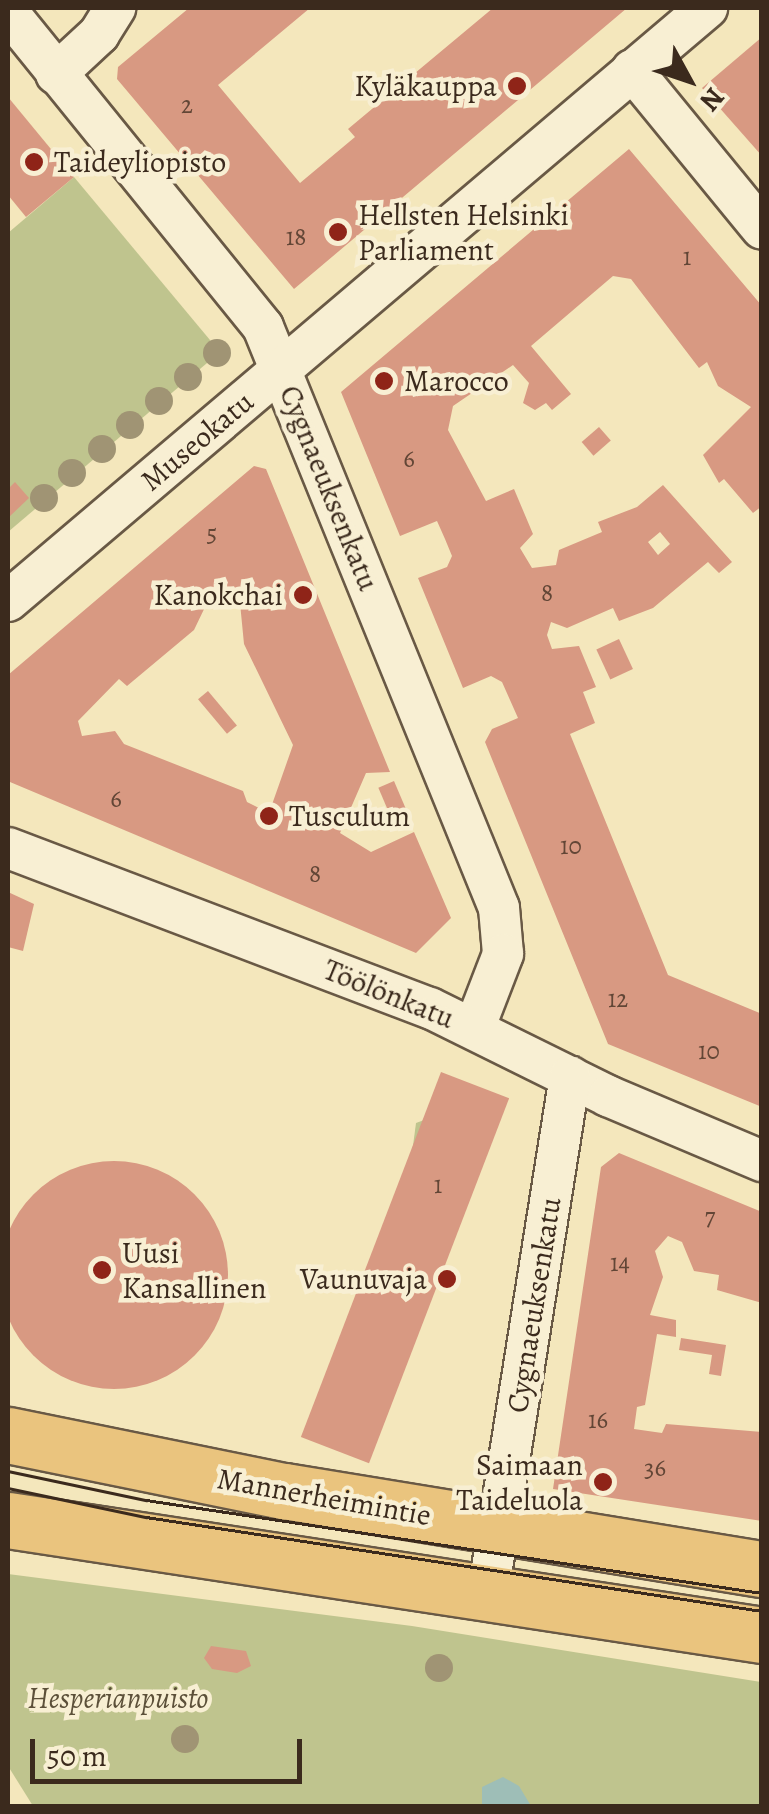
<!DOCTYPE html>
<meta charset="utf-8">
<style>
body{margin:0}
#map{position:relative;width:769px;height:1814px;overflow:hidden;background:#f4e7bc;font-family:Alegreya,serif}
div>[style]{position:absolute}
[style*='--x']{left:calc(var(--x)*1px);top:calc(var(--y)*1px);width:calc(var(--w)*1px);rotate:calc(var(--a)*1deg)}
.green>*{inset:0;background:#bfc48e}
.water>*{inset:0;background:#9ebeb7}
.building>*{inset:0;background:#d89982;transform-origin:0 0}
.round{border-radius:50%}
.roads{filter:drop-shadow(2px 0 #695945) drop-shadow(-2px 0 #695945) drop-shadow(0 2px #695945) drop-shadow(0 -2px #695945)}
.minor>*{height:40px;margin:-20px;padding:0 20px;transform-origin:20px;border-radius:20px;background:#f8efd3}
.primary>*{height:55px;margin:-27.5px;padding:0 27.5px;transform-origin:27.5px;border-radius:27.5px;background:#eac47e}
.tram>*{height:2.5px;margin:-1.25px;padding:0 1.25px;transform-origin:1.25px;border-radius:1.25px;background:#3b2a1d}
.trees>*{width:28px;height:28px;margin:-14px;border-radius:50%;background:#a09474}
.dots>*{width:28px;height:28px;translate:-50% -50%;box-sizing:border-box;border:5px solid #f8efd3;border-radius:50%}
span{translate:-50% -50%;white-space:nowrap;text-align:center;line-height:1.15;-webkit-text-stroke:9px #f8efd3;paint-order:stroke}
.number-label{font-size:25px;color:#624636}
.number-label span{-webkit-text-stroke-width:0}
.poi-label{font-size:30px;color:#3b2a1d}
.right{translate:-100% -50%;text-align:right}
.left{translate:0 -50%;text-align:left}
.street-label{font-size:30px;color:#3b2a1d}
.park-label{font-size:30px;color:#5c5039;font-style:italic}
.frame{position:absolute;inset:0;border:10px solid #3b2a1d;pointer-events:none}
.north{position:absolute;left:639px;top:30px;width:100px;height:100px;-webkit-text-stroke:8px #f8efd3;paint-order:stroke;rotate:130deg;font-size:28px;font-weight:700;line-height:40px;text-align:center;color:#3b2a1d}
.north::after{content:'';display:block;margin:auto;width:35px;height:45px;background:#3b2a1d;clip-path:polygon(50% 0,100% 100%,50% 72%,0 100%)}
.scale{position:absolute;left:30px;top:1739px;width:272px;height:45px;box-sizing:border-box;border:5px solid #3b2a1d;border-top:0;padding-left:12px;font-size:30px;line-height:35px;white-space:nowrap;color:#3b2a1d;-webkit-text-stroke:8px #f8efd3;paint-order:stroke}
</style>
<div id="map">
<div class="green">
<div style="clip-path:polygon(74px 177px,220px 352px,8px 532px,8px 233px)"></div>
<div style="clip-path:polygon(435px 1116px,418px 1232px,403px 1221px,416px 1123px)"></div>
<div style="clip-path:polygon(8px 1574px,412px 1626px,761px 1682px,761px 1806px,33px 1806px,8px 1766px)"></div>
</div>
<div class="water">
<div style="clip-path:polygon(503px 1777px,519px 1786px,531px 1806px,482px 1806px,482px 1787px)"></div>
</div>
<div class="building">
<div style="clip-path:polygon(189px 8px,310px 8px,218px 85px,300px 183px,355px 137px,348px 129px,493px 8px,627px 8px,294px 289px,117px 79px,118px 67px)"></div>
<div style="clip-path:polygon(762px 37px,762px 156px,702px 88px)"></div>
<div style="clip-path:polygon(8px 97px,74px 177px,26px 217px,8px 195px)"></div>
<div style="clip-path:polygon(evenodd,629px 149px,762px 306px,762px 506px,753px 513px,724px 479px,719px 483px,703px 455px,751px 407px,718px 386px,707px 362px,699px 368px,631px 279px,613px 276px,531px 346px,571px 394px,552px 410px,546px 403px,535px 410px,523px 403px,529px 383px,513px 365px,453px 406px,448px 430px,486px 501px,514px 489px,533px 534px,520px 548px,532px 568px,556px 565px,559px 550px,602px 532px,598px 522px,637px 507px,663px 485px,732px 562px,719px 573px,708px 562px,653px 608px,619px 621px,613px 608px,567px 628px,551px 622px,547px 635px,552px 649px,579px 646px,596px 687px,583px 692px,595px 723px,570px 734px,668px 975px,762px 1014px,762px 1107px,608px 1044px,485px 742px,492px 729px,518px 718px,502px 682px,491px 676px,463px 688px,418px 578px,447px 567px,452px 556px,445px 539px,437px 521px,400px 536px,341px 392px,629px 149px,660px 532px,670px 544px,658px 555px,648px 542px,660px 532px)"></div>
<div style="left:599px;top:427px;width:18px;height:23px;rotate:49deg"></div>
<div style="clip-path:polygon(evenodd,254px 466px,266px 469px,390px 772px,366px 773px,340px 833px,371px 852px,414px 832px,451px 918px,416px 953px,10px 782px,8px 675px,254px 466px,225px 593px,240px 603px,244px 644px,293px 745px,269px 813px,247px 802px,243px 791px,124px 744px,115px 731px,82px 736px,78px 721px,119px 679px,127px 686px,194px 630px,206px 605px,225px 593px)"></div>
<div style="clip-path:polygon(15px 482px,29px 498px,8px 518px,8px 489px)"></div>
<div style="left:619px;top:639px;width:33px;height:25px;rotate:65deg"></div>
<div style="left:208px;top:691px;width:45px;height:13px;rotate:50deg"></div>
<div style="left:394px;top:781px;width:46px;height:17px;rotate:67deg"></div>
<div style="clip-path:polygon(8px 892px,34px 904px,23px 951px,8px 947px)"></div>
<div style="left:441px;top:1072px;width:73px;height:391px;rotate:21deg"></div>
<div style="clip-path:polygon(619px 1153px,762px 1212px,762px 1303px,717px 1290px,719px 1275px,694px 1271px,682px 1242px,668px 1236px,655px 1251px,663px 1277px,650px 1315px,676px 1320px,676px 1337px,657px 1334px,645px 1405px,637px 1407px,634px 1429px,662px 1433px,666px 1424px,762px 1432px,762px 1521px,553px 1489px,601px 1167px)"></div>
<div class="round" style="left:0;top:1161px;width:228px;height:228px"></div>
<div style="clip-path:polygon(681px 1338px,726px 1345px,721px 1376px,709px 1374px,712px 1355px,679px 1350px)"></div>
<div style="clip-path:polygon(211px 1646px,246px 1651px,251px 1666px,237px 1673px,212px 1669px,204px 1658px)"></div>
</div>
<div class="roads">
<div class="minor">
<div style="--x:8;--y:12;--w:405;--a:51"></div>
<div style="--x:263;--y:327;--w:627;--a:67.89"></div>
<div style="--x:499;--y:908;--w:46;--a:85"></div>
<div style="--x:503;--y:954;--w:80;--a:111.1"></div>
<div style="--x:632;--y:70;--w:205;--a:50.7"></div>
<div style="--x:56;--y:74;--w:59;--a:-42.9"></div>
<div style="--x:99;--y:34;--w:31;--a:-58"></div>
<div style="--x:8;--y:601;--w:917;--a:-40.31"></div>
<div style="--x:8;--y:848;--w:451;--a:20.8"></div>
<div style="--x:430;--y:1008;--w:199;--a:26.3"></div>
<div style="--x:608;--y:1096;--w:167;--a:22.9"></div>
<div style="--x:488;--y:1593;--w:523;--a:-80.99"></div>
</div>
<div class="primary">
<div style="--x:8;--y:1435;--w:282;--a:11.5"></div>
<div style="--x:284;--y:1491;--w:484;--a:9.3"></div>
<div style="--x:8;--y:1520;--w:763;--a:8.67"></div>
</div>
</div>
<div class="tram">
<div style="--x:8;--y:1471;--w:141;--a:11.9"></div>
<div style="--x:146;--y:1500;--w:623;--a:8.59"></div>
<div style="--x:8;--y:1488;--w:141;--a:11.9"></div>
<div style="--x:146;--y:1517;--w:623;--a:8.68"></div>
</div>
<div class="trees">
<div style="left:217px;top:353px"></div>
<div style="left:188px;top:377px"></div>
<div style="left:159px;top:401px"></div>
<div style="left:130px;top:425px"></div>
<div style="left:102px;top:449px"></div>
<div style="left:72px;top:473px"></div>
<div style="left:44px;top:498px"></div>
<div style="left:439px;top:1668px"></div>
<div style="left:185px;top:1739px"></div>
</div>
<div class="dots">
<div style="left:517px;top:86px;background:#8f2418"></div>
<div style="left:34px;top:162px;background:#8f2418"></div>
<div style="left:338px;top:232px;background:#8f2418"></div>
<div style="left:384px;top:381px;background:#8f2418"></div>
<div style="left:303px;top:595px;background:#8f2418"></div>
<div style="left:269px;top:816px;background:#8f2418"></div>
<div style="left:102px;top:1270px;background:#8f2418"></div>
<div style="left:447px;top:1279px;background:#8f2418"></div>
<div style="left:603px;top:1482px;background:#8f2418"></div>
</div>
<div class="number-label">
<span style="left:187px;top:105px">2</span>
<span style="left:296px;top:237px">18</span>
<span style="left:687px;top:257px">1</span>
<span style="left:409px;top:459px">6</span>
<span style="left:212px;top:533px">5</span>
<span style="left:547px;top:593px">8</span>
<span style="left:116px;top:799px">6</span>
<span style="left:571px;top:846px">10</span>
<span style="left:315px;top:874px">8</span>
<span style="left:618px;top:999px">12</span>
<span style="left:709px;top:1051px">10</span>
<span style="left:438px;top:1185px">1</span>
<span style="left:710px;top:1217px">7</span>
<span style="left:620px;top:1263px">14</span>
<span style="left:598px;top:1420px">16</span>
<span style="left:655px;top:1468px">36</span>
</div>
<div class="poi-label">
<span class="right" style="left:497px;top:86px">Kyläkauppa</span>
<span class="left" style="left:54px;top:162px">Taideyliopisto</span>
<span class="left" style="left:358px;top:232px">Hellsten Helsinki<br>Parliament</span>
<span class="left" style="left:404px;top:381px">Marocco</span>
<span class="right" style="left:283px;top:595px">Kanokchai</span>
<span class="left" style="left:289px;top:816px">Tusculum</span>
<span class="left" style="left:122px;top:1270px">Uusi<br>Kansallinen</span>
<span class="right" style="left:427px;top:1279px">Vaunuvaja</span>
<span class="right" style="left:583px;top:1482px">Saimaan<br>Taideluola</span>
</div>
<div class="street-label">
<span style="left:197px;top:441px;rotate:-40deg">Museokatu</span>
<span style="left:329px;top:488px;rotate:68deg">Cygnaeuksenkatu</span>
<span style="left:389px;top:994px;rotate:22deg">Töölönkatu</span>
<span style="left:534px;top:1305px;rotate:-81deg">Cygnaeuksenkatu</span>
<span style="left:324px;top:1497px;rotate:10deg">Mannerheimintie</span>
</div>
<div class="park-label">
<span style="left:118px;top:1698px">Hesperianpuisto</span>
</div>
<div class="frame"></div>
<div class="north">N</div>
<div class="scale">50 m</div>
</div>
